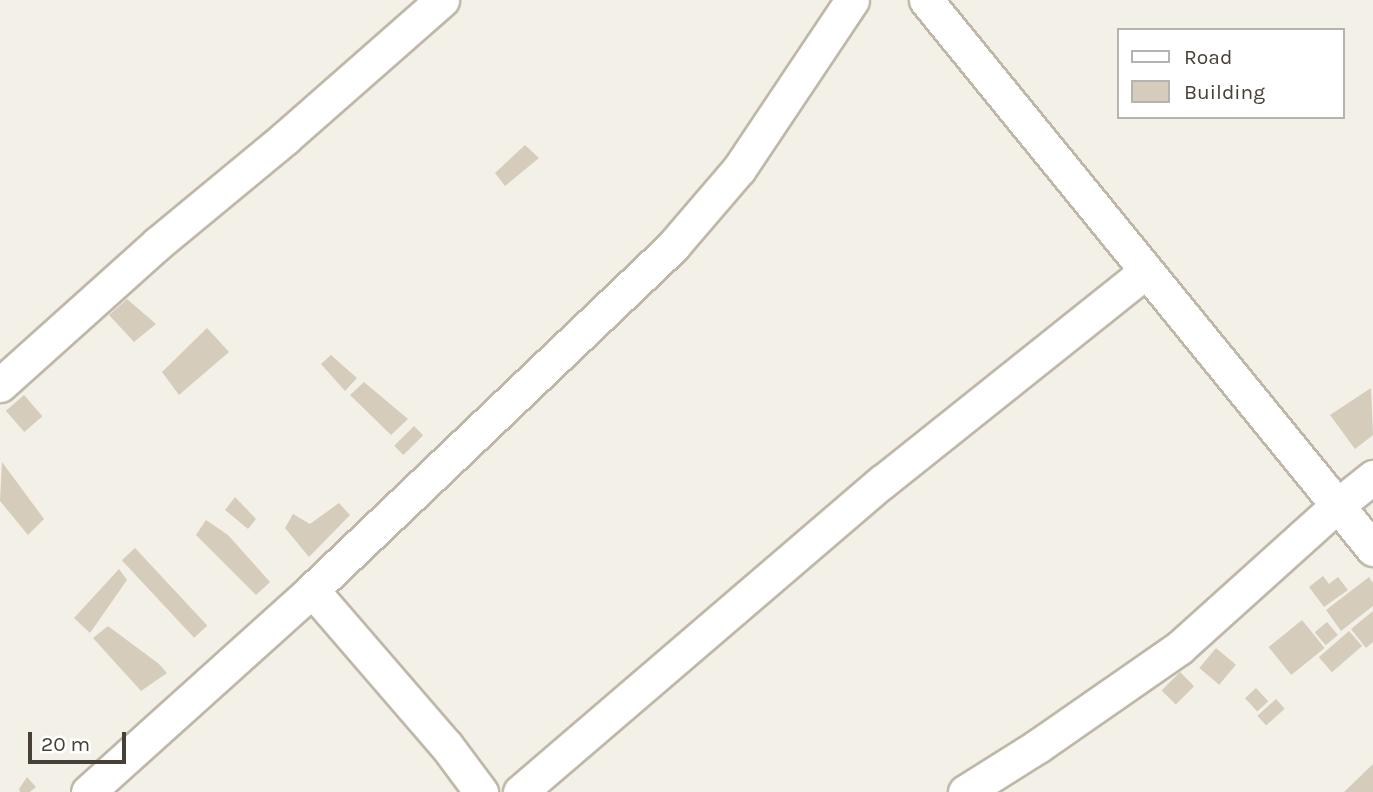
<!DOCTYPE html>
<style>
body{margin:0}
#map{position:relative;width:1373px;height:792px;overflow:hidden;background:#f3f0e7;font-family:Karla,sans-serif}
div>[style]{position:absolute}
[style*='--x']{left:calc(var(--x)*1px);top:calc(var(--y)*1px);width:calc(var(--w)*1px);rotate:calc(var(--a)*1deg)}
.building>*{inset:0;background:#d5ccbc;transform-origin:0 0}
.roads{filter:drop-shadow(2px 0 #bfb8a9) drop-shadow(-2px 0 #bfb8a9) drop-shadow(0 2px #bfb8a9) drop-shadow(0 -2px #bfb8a9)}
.street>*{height:33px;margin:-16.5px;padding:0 16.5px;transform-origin:16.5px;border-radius:16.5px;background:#fff}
span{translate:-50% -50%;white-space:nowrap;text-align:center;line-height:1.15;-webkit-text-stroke:6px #fff;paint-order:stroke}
.legend{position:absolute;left:1117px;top:28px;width:228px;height:91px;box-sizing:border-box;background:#fff;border:2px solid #b5b3af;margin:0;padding:9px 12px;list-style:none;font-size:21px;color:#464036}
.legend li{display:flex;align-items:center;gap:14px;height:35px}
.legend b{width:35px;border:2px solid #b5b3af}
.scale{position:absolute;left:28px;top:732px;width:98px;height:32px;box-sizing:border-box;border:4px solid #464036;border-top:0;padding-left:9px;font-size:21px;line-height:24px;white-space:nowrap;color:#464036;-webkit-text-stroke:5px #fff;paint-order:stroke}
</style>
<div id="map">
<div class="building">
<div style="clip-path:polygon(525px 145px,539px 158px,505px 186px,495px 173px)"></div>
<div style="clip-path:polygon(127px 299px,156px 324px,134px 342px,109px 315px)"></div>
<div style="clip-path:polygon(207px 328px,229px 352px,179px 395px,162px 372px)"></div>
<div style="clip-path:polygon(331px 355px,357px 378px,345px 391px,321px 364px)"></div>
<div style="clip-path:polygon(364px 382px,408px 419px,391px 435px,350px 395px)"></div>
<div style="clip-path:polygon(1371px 388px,1373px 435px,1355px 449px,1330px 415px)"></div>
<div style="left:24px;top:395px;width:28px;height:24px;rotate:49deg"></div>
<div style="left:414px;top:426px;width:13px;height:28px;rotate:45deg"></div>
<div style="clip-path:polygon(2px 462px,44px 519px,28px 535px,0 501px)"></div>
<div style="clip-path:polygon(235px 497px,256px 519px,248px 529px,225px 510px)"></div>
<div style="clip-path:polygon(339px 503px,350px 515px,309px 557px,285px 528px,293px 514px,310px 524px)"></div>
<div style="clip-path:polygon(206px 520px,228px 535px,270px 582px,256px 595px,196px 535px)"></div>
<div style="left:135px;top:548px;width:106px;height:18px;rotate:47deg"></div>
<div style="clip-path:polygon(119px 569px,127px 580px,90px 633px,74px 618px)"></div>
<div style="clip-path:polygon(1323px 576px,1329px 584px,1338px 577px,1348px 590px,1324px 607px,1309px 587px)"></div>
<div style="clip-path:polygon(1369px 577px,1373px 583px,1373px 606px,1341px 631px,1326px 610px)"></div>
<div style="clip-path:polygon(1373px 611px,1373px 642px,1366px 648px,1351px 629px)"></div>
<div style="left:1302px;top:620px;width:36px;height:43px;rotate:51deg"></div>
<div style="left:1327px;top:622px;width:17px;height:16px;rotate:50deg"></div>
<div style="clip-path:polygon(108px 626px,159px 664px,167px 673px,141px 691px,93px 638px)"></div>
<div style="left:1349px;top:631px;width:20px;height:40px;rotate:49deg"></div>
<div style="left:1216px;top:648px;width:26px;height:26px;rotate:40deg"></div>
<div style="left:1180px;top:672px;width:20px;height:26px;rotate:45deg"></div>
<div style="left:1256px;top:688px;width:18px;height:15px;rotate:47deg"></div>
<div style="left:1276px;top:699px;width:13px;height:25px;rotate:48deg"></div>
<div style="clip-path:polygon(1373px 764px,1373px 792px,1344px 792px)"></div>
<div style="clip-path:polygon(27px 777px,36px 787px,30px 792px,20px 792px,19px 789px)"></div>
</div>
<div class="roads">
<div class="street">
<div style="--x:926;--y:0;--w:708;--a:50.85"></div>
<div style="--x:0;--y:385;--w:211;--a:-41.9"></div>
<div style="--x:157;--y:244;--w:166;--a:-39.6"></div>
<div style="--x:285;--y:138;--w:209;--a:-41.3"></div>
<div style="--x:312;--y:590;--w:205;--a:49.2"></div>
<div style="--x:446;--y:745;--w:59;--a:53.3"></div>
<div style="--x:88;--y:792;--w:302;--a:-42"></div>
<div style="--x:312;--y:590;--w:499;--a:-43.6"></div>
<div style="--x:673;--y:246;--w:101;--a:-49.4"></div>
<div style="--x:739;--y:169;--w:203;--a:-56.2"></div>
<div style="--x:520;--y:792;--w:477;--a:-40.6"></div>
<div style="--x:882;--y:482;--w:338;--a:-38.6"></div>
<div style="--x:965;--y:792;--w:86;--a:-32.2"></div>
<div style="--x:1038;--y:746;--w:172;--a:-34.8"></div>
<div style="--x:1179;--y:648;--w:214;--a:-42"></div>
<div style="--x:1338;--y:505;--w:45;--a:-38.7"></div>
</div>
</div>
<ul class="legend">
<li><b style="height:9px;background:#fff"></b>Road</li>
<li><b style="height:19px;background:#d5ccbc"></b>Building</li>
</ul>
<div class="scale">20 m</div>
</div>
